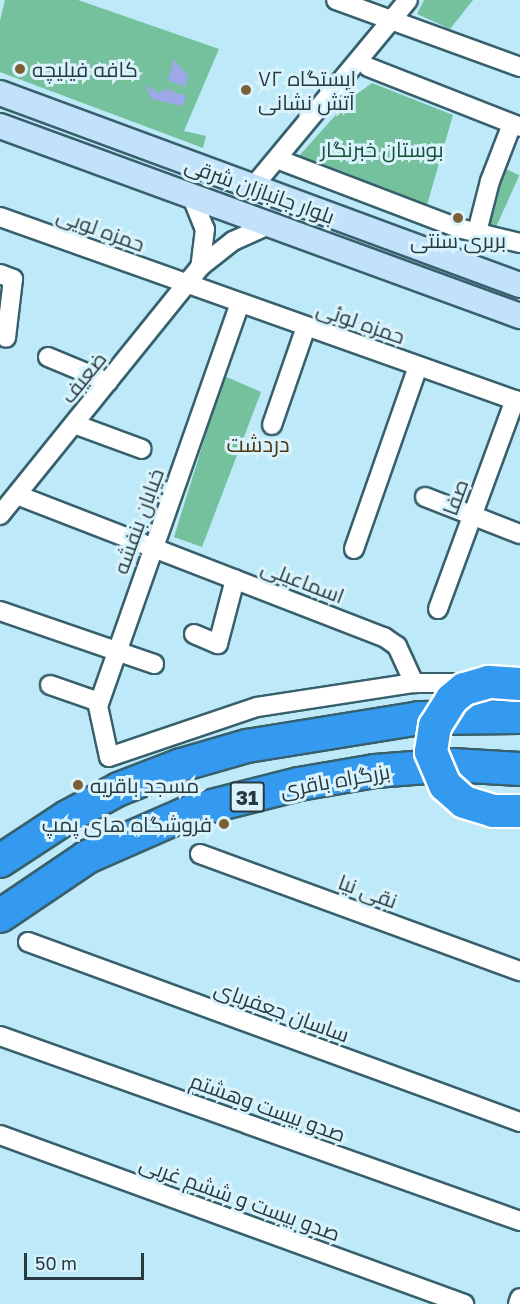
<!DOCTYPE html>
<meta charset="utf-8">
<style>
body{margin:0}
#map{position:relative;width:520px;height:1304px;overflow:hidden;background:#bde9f8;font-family:"Golos Text",Cairo,sans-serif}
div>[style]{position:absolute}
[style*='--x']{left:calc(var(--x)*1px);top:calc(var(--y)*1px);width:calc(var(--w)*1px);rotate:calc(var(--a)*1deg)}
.green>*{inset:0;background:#75c09d;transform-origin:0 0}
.water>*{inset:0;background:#9ea8e8}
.roads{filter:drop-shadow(2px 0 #37606c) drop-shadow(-2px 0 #37606c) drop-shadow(0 2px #37606c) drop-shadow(0 -2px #37606c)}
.street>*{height:18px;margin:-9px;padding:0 9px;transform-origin:9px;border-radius:9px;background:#fff}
.secondary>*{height:24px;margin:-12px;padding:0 12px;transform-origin:12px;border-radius:12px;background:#c2e1fa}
.highway>*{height:32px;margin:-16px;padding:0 16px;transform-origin:16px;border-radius:16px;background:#339af0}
.bridges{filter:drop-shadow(2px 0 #fff) drop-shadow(-2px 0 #fff) drop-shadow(0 2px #fff) drop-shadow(0 -2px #fff)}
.highway-bridge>*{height:32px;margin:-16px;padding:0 16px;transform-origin:16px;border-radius:16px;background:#339af0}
.dots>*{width:16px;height:16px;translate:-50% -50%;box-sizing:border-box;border:3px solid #d9f3fc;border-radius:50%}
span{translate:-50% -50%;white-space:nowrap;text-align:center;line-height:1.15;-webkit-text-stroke:6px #d9f3fc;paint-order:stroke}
.shield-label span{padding:2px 4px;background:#d9f3fc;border:2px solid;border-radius:4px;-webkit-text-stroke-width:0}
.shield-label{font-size:20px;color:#283a3f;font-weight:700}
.poi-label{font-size:21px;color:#283a3f}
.left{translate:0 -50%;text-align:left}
.right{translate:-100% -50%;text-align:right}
.park-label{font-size:21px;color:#135038}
.street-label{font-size:21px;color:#283a3f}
.neighbourhood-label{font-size:22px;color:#4c3712}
.scale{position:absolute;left:24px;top:1253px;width:120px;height:27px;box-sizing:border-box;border:3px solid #283a3f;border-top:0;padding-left:8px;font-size:18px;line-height:21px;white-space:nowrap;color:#283a3f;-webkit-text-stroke:4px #d9f3fc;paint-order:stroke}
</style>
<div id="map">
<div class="green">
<div style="clip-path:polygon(5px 0,78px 0,219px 49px,184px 131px,206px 136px,203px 148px,0 72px,0 21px)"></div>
<div style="clip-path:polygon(424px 0,473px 0,450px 29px,417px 14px)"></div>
<div style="clip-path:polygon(372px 83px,453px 115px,422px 222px,283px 174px,350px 99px)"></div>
<div style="left:501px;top:167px;width:20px;height:58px;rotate:24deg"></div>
<div style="clip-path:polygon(224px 376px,261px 392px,202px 547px,174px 537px)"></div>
</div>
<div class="water">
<div style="clip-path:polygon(174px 59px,188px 76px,185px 87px,168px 80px)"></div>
<div style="clip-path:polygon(145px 85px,159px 93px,166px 89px,186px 96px,183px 106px,152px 99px)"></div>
</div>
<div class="roads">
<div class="street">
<div style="--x:336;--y:0;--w:196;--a:20"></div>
<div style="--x:368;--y:67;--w:163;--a:21.5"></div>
<div style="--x:277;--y:159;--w:194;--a:20.9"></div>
<div style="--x:458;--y:228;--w:64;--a:13.6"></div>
<div style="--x:252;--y:188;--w:244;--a:-50.3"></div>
<div style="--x:191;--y:195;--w:37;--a:68"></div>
<div style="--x:205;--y:229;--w:38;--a:97"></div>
<div style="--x:0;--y:217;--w:552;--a:19.58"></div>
<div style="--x:477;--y:232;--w:53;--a:-75.7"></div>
<div style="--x:490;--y:181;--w:61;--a:-68.9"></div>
<div style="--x:0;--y:274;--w:14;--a:21"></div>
<div style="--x:13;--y:279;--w:59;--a:96.8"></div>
<div style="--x:240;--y:303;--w:427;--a:109.4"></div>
<div style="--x:98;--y:706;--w:52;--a:77.8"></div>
<div style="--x:109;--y:757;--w:156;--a:-18.7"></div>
<div style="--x:257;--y:707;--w:159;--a:-8.7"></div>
<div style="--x:414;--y:683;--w:56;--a:0"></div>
<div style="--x:48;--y:357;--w:65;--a:22.6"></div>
<div style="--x:74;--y:424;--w:72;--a:20.2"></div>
<div style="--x:272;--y:425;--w:104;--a:-70.9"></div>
<div style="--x:17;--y:495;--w:394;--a:21.2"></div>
<div style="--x:384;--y:637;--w:16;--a:35"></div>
<div style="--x:397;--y:646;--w:41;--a:65.3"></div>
<div style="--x:425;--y:497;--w:102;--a:21.3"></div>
<div style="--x:0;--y:515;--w:319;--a:-51.1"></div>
<div style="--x:200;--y:267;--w:42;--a:-38.2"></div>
<div style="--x:233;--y:241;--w:42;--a:-24.1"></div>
<div style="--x:354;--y:549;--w:194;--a:-70.7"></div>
<div style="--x:438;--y:609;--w:223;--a:-69.8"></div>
<div style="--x:0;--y:611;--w:163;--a:19"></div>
<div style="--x:194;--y:634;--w:26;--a:23"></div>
<div style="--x:218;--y:644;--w:67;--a:-75.3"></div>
<div style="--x:50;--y:685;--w:52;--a:19.1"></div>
<div style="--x:200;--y:854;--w:341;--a:20.1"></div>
<div style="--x:28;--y:942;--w:524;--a:20.1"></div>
<div style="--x:0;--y:1036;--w:552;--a:19.58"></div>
<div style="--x:0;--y:1135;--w:494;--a:20"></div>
<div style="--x:518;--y:1304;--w:6;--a:-72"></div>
</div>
<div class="secondary">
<div style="--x:0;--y:93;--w:554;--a:20.27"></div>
<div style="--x:0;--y:126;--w:554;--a:20.07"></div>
</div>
<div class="highway">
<div style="--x:0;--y:861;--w:80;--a:-33.3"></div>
<div style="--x:67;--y:817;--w:59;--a:-28.3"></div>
<div style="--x:119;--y:789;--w:66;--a:-21.2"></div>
<div style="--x:181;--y:765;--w:69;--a:-16.1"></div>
<div style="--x:247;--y:746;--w:174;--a:-9.2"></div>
<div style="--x:419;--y:718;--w:101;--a:-0.6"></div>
<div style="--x:0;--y:916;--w:105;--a:-34.1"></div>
<div style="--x:87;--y:857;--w:115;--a:-23.7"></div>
<div style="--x:192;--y:811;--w:110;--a:-14.2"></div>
<div style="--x:299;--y:784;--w:77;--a:-9.7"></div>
<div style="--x:375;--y:771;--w:77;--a:-4.5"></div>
<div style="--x:452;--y:765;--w:68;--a:3.4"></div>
</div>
</div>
<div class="bridges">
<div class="highway-bridge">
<div style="--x:520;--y:684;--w:31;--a:-176"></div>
<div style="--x:489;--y:682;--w:26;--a:164"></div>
<div style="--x:464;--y:689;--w:16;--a:140"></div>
<div style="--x:452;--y:699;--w:32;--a:122"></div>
<div style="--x:435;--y:726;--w:26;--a:99"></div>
<div style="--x:431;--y:752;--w:36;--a:67"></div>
<div style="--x:445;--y:785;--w:25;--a:42"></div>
<div style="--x:464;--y:802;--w:30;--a:17"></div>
<div style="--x:493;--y:811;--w:27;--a:0"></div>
</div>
</div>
<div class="dots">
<div style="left:20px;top:69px;background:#7c6033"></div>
<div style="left:246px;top:90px;background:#7c6033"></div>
<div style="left:458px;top:218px;background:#7c6033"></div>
<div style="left:78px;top:785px;background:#7c6033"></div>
<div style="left:224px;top:824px;background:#7c6033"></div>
</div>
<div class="shield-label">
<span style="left:247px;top:797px">31</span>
</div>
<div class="poi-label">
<span class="left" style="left:32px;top:69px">کافه فیلیچه</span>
<span class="left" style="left:258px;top:90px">ایستگاه ۷۲<br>آتش نشانی</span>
<span style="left:458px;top:240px">بربری سنتی</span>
<span class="left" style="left:90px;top:785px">مسجد باقریه</span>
<span class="right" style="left:212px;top:824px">فروشگاه های پمپ</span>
</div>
<div class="park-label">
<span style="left:382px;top:149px">بوستان خبرنگار</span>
</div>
<div class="street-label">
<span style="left:260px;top:190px;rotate:20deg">بلوار جانبازان شرقی</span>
<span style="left:101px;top:229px;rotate:20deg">حمزه لویی</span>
<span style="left:361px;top:322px;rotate:19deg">حمزه لوئی</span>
<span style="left:83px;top:377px;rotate:-51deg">ضعیف</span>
<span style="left:455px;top:497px;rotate:-70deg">صفا</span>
<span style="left:138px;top:521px;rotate:-70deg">خیابان بنفشه</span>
<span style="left:303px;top:581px;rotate:21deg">اسماعیلی</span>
<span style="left:335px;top:780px;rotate:-10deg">بزرگراه باقری</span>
<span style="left:368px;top:891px;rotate:20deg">نقی نیا</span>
<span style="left:282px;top:1011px;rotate:20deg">ساسان جعفربای</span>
<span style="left:268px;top:1107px;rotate:20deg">صدو بیست وهشتم</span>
<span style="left:240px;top:1198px;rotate:20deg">صدو بیست و ششم غربی</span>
</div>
<div class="neighbourhood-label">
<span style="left:258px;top:444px">دردشت</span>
</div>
<div class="scale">50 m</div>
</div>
